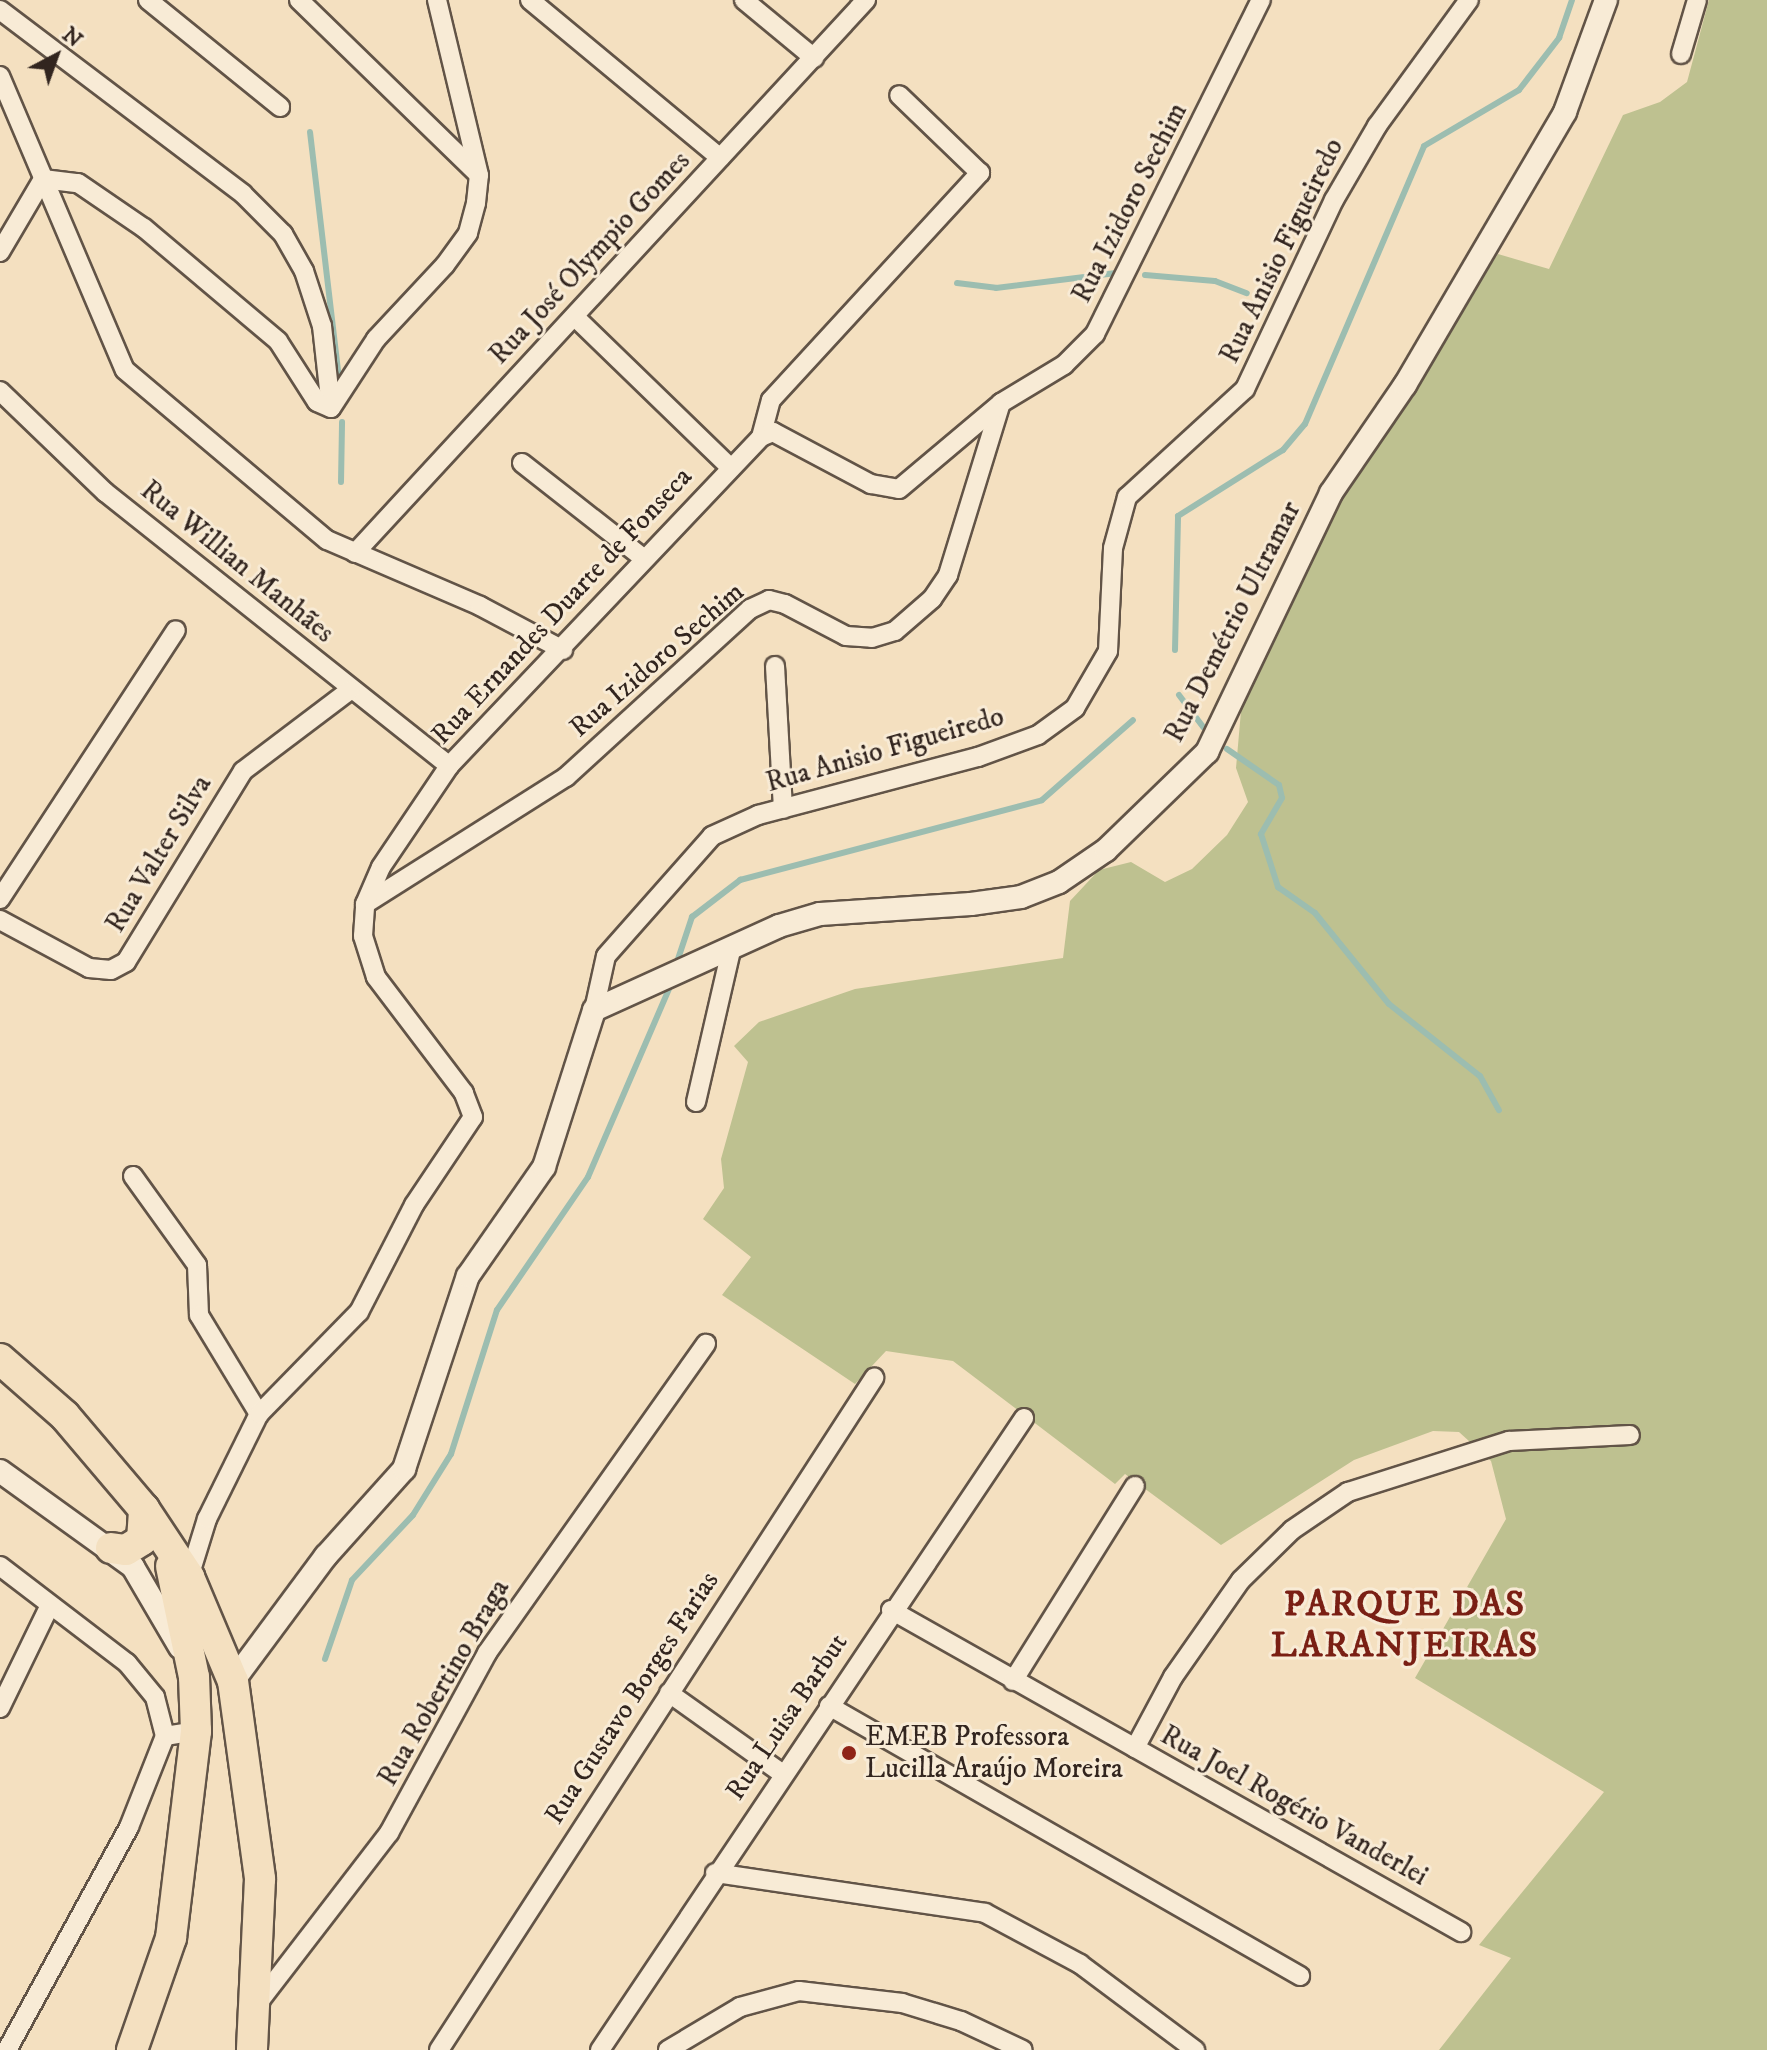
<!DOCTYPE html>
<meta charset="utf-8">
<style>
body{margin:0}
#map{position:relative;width:1767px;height:2050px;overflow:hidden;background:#f4e0c0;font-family:"IM FELL DW Pica",serif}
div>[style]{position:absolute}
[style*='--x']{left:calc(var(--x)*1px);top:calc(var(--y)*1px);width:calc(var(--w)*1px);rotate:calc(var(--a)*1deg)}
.green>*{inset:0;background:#bec190}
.stream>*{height:6px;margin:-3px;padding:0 3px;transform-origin:3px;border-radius:3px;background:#9cbdb0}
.roads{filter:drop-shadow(2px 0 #625447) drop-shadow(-2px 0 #625447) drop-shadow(0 2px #625447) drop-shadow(0 -2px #625447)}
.minor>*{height:18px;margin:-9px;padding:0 9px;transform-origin:9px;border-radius:9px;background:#f8ebd6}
.tertiary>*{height:22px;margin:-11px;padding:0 11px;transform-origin:11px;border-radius:11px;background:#f8ebd6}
.trunk>*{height:30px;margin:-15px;padding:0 15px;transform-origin:15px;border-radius:15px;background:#f4e0c0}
.dots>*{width:22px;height:22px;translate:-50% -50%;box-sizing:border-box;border:4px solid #f8ebd6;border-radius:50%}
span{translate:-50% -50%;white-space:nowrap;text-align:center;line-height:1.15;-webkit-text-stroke:6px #f8ebd6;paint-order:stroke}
.street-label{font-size:28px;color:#32251f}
.poi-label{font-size:28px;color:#32251f}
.left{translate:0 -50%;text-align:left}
.district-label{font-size:36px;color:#7a1f14;font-weight:700;letter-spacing:2px}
.north{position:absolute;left:16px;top:16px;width:80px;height:80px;-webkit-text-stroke:6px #f8ebd6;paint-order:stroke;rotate:41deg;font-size:22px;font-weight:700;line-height:32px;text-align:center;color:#32251f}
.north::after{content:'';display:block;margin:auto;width:28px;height:36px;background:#32251f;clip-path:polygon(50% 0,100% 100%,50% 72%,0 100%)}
</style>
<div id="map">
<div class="green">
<div style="clip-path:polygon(1709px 0,1767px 0,1767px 2050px,1439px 2050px,1511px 1958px,1479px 1945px,1604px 1792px,1415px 1678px,1506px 1519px,1491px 1461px,1459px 1432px,1433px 1431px,1354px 1460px,1221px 1545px,1125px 1474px,1115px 1484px,953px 1361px,886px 1351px,855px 1384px,722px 1295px,751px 1257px,703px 1219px,724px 1188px,721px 1159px,748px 1062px,734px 1046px,759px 1022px,855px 989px,1063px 958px,1070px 901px,1099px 870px,1131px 862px,1165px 882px,1192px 869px,1227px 835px,1248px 802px,1236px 768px,1244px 677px,1331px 507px,1498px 254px,1549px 269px,1623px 115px,1660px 102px,1687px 82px)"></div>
</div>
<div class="stream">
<div style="--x:310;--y:132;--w:250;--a:83.3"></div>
<div style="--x:1145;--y:275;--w:70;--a:4.9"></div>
<div style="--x:1215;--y:281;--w:34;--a:21"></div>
<div style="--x:957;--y:283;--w:39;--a:7"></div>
<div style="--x:996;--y:288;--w:121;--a:-7.1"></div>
<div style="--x:341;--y:482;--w:60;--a:-89"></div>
<div style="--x:1175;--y:650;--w:134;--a:-88.7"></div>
<div style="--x:1178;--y:516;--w:124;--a:-32.2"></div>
<div style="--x:1283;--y:450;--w:34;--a:-50"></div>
<div style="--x:1305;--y:424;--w:302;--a:-66.8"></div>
<div style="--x:1424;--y:146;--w:110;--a:-30.5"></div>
<div style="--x:1519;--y:90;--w:66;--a:-52.4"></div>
<div style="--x:1559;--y:38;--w:40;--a:-71.1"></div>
<div style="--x:1179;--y:695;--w:41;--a:52.9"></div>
<div style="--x:1227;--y:749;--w:63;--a:34.7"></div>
<div style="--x:1279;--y:785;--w:13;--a:77"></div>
<div style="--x:1282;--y:798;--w:42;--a:120.3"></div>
<div style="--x:1261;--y:834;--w:56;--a:72.2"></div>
<div style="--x:1278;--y:887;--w:45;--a:35.1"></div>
<div style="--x:1315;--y:913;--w:117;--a:50.9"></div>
<div style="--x:1389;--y:1004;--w:116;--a:38.4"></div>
<div style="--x:1480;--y:1076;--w:39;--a:61"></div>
<div style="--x:676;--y:965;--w:51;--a:-71.6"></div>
<div style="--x:692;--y:917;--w:61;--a:-37.6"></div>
<div style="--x:740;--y:880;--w:312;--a:-14.8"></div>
<div style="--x:1042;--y:800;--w:121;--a:-41.3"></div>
<div style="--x:325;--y:1659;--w:83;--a:-71.1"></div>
<div style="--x:352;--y:1580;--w:89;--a:-46.8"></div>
<div style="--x:413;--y:1515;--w:72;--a:-58.1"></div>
<div style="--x:451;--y:1454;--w:151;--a:-72.3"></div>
<div style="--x:497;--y:1310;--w:161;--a:-55.6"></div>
<div style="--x:588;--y:1177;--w:210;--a:-66.7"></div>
</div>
<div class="roads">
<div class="minor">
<div style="--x:148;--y:0;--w:170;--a:39"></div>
<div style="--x:299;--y:0;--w:250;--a:44.2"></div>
<div style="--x:530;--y:0;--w:247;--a:39.7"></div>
<div style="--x:744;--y:0;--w:91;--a:39.6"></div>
<div style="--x:0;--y:10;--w:305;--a:37.1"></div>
<div style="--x:243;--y:194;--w:57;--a:45"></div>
<div style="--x:283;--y:234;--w:43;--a:60.4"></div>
<div style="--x:304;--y:271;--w:58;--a:71.9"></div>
<div style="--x:322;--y:326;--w:82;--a:83.7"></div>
<div style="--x:1681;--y:54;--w:56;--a:-73.5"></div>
<div style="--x:0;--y:76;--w:319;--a:67"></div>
<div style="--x:125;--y:370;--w:264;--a:40.1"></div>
<div style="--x:327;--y:540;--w:167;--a:23.3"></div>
<div style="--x:480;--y:606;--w:94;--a:27.9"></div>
<div style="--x:43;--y:179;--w:35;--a:7"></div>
<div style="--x:78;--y:183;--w:80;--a:34.3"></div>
<div style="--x:144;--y:228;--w:175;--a:40.1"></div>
<div style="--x:278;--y:341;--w:72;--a:57.4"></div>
<div style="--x:317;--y:402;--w:15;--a:23"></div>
<div style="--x:0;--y:252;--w:85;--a:-59.5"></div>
<div style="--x:575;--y:317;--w:217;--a:44.1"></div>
<div style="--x:0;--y:391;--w:146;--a:43.9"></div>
<div style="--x:105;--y:492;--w:440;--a:38.5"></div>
<div style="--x:331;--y:408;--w:82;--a:-56.9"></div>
<div style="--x:376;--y:339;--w:101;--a:-47"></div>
<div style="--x:445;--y:265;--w:39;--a:-54"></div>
<div style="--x:468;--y:233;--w:31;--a:-75"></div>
<div style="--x:476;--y:203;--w:28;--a:-84"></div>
<div style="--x:479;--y:175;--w:180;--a:-103.5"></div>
<div style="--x:761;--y:437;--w:38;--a:-75"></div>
<div style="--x:771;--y:400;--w:309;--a:-47.4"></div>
<div style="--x:980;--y:173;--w:112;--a:-136.1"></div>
<div style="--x:522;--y:463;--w:154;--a:38.1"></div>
<div style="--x:355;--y:553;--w:753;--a:-47.26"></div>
<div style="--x:775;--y:666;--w:143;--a:86.8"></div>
<div style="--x:0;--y:899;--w:321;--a:-56.8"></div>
<div style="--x:365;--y:904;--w:238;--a:-32.3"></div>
<div style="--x:566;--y:777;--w:249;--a:-42.4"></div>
<div style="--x:750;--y:609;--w:21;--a:-25"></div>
<div style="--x:769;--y:600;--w:16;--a:14"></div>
<div style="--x:785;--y:604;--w:69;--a:27.7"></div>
<div style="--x:846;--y:636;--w:26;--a:4"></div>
<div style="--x:872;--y:638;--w:24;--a:-17"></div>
<div style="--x:895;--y:631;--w:49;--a:-40.9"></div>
<div style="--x:932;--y:599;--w:29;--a:-56"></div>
<div style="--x:948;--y:575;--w:180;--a:-72.9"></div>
<div style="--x:1001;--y:403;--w:74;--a:-31.1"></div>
<div style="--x:1064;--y:365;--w:44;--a:-45"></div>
<div style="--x:1095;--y:334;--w:373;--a:-63.6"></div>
<div style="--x:0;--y:920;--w:101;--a:28.3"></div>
<div style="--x:89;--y:968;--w:22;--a:5"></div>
<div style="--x:111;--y:970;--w:17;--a:-28"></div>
<div style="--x:126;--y:962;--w:224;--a:-58.5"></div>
<div style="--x:243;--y:771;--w:134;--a:-37.1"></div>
<div style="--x:594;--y:1010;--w:55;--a:-77.5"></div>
<div style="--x:606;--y:956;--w:160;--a:-48.5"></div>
<div style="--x:712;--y:836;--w:51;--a:-24.5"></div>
<div style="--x:758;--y:815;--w:228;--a:-14.8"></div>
<div style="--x:978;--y:757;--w:64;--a:-20.1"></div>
<div style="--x:1038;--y:735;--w:46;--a:-36.1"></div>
<div style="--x:1075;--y:708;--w:66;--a:-59.9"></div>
<div style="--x:1108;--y:651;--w:103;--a:-87.2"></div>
<div style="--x:1113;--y:548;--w:53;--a:-74.6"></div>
<div style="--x:1127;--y:497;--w:160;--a:-42.5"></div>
<div style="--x:1245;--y:389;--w:209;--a:-64.8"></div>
<div style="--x:1334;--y:200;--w:86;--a:-59.8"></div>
<div style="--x:1377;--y:126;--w:156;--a:-53.9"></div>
<div style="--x:696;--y:1102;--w:160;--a:-77"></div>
<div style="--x:133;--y:1176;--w:110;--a:54.3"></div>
<div style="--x:197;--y:1265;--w:50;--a:87.7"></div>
<div style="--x:199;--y:1315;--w:116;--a:58.8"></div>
<div style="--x:0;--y:1566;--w:160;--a:37.4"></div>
<div style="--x:127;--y:1663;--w:44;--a:50.5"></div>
<div style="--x:155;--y:1697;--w:40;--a:75.6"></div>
<div style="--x:165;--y:1736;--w:31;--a:-9"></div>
<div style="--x:189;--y:1577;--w:61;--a:-72.8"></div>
<div style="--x:207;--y:1519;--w:117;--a:-63.7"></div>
<div style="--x:259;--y:1414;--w:143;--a:-45.6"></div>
<div style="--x:359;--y:1312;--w:120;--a:-62.8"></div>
<div style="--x:414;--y:1205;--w:106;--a:-56.2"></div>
<div style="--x:473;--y:1117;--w:26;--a:-111"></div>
<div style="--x:464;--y:1093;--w:146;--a:-127.2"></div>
<div style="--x:376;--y:977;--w:43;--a:-107.6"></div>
<div style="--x:363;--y:936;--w:32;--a:-86"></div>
<div style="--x:365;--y:904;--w:40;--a:-66.6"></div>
<div style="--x:381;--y:867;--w:122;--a:-56"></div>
<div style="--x:449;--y:766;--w:453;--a:-46.5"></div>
<div style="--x:761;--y:437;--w:13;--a:-23"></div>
<div style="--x:773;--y:432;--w:111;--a:28"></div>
<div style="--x:871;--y:484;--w:28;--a:10"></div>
<div style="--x:899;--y:489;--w:133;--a:-40.1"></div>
<div style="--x:891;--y:1610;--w:655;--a:29.46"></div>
<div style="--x:1013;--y:1681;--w:230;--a:-58"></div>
<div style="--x:669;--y:1693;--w:140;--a:35.4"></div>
<div style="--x:829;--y:1706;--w:543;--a:29.82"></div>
<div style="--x:0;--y:1708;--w:114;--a:-64.1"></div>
<div style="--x:1135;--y:1748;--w:81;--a:-61.8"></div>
<div style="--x:1173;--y:1677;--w:118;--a:-55"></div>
<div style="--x:1241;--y:1580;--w:71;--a:-44.4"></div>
<div style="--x:1292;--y:1530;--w:68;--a:-34.2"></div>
<div style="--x:1348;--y:1492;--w:169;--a:-17.6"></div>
<div style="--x:1509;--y:1441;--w:121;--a:-2.8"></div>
<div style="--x:715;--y:1873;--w:273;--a:8.4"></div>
<div style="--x:985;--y:1913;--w:108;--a:28.2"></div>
<div style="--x:1080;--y:1964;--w:144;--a:36.8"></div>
<div style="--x:255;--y:2007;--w:220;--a:-52.4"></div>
<div style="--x:389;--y:1833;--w:205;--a:-61.4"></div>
<div style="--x:487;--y:1653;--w:379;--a:-54.7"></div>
<div style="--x:7;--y:2050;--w:254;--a:-61.3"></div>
<div style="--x:129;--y:1827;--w:98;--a:-68.4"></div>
<div style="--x:439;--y:2050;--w:801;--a:-57.08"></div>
<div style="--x:600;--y:2050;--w:761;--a:-56.14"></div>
<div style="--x:668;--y:2050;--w:84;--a:-30.8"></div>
<div style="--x:740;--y:2007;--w:61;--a:-15.2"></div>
<div style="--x:799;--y:1991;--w:104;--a:6.6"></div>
<div style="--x:902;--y:2003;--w:62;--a:17"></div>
<div style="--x:961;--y:2021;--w:68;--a:25.1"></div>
</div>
<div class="tertiary">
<div style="--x:0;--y:1471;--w:164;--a:35.8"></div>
<div style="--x:133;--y:1567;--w:93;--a:59.6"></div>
<div style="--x:233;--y:1681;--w:156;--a:-53.4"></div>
<div style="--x:326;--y:1556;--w:117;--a:-48.1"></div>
<div style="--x:404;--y:1469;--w:203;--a:-71.7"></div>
<div style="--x:468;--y:1276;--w:133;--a:-55.1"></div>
<div style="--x:544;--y:1167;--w:165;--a:-72.3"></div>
<div style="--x:594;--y:1010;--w:203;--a:-24.4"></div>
<div style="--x:779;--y:926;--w:43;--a:-16.3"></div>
<div style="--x:820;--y:914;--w:151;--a:-3.8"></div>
<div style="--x:971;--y:904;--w:50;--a:-8"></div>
<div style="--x:1021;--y:897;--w:41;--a:-21.5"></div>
<div style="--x:1059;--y:882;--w:57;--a:-34.2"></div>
<div style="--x:1106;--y:850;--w:141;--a:-44.1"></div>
<div style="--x:1207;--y:752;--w:287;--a:-64.4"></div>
<div style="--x:1331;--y:493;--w:131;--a:-55.6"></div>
<div style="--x:1405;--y:385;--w:316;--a:-59.6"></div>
<div style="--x:1565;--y:112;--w:119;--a:-69.9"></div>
</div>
<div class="trunk">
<div style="--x:0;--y:1359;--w:86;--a:41.2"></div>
<div style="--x:65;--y:1416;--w:122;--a:49.7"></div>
<div style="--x:144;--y:1509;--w:82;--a:56.5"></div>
<div style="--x:189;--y:1577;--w:113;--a:67.1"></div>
<div style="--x:233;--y:1681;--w:200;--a:82.2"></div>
<div style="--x:260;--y:1879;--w:171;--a:92.7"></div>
<div style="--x:111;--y:1548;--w:15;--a:8"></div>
<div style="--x:126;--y:1550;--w:19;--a:-32"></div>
<div style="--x:142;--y:1540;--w:31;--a:-86"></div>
<div style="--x:132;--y:2050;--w:119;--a:-70.8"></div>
<div style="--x:171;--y:1938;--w:209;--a:-83.1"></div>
<div style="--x:196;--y:1731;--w:54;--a:-92.1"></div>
<div style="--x:194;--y:1677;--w:113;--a:-101.7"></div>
</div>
</div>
<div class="dots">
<div style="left:849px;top:1753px;background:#8f2418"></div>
</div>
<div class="street-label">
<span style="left:1130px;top:203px;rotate:-63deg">Rua Izidoro Sechim</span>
<span style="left:1282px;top:251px;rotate:-64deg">Rua Anisio Figueiredo</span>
<span style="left:590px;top:258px;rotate:-47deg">Rua José Olympio Gomes</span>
<span style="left:237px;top:562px;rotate:39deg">Rua Willian Manhães</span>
<span style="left:562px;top:606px;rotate:-47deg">Rua Ernandes Duarte de Fonseca</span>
<span style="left:1233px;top:622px;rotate:-63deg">Rua Demétrio Ultramar</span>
<span style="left:657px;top:660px;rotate:-41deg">Rua Izidoro Sechim</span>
<span style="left:885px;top:750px;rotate:-16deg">Rua Anisio Figueiredo</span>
<span style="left:159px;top:854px;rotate:-59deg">Rua Valter Silva</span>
<span style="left:444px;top:1683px;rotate:-60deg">Rua Robertino Braga</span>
<span style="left:632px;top:1698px;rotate:-57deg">Rua Gustavo Borges Farias</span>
<span style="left:787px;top:1717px;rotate:-56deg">Rua Luisa Barbut</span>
<span style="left:1294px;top:1806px;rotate:29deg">Rua Joel Rogério Vanderlei</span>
</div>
<div class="poi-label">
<span class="left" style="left:865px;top:1753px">EMEB Professora<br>Lucilla Araújo Moreira</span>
</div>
<div class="district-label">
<span style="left:1405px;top:1625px">PARQUE DAS<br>LARANJEIRAS</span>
</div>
<div class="north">N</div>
</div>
